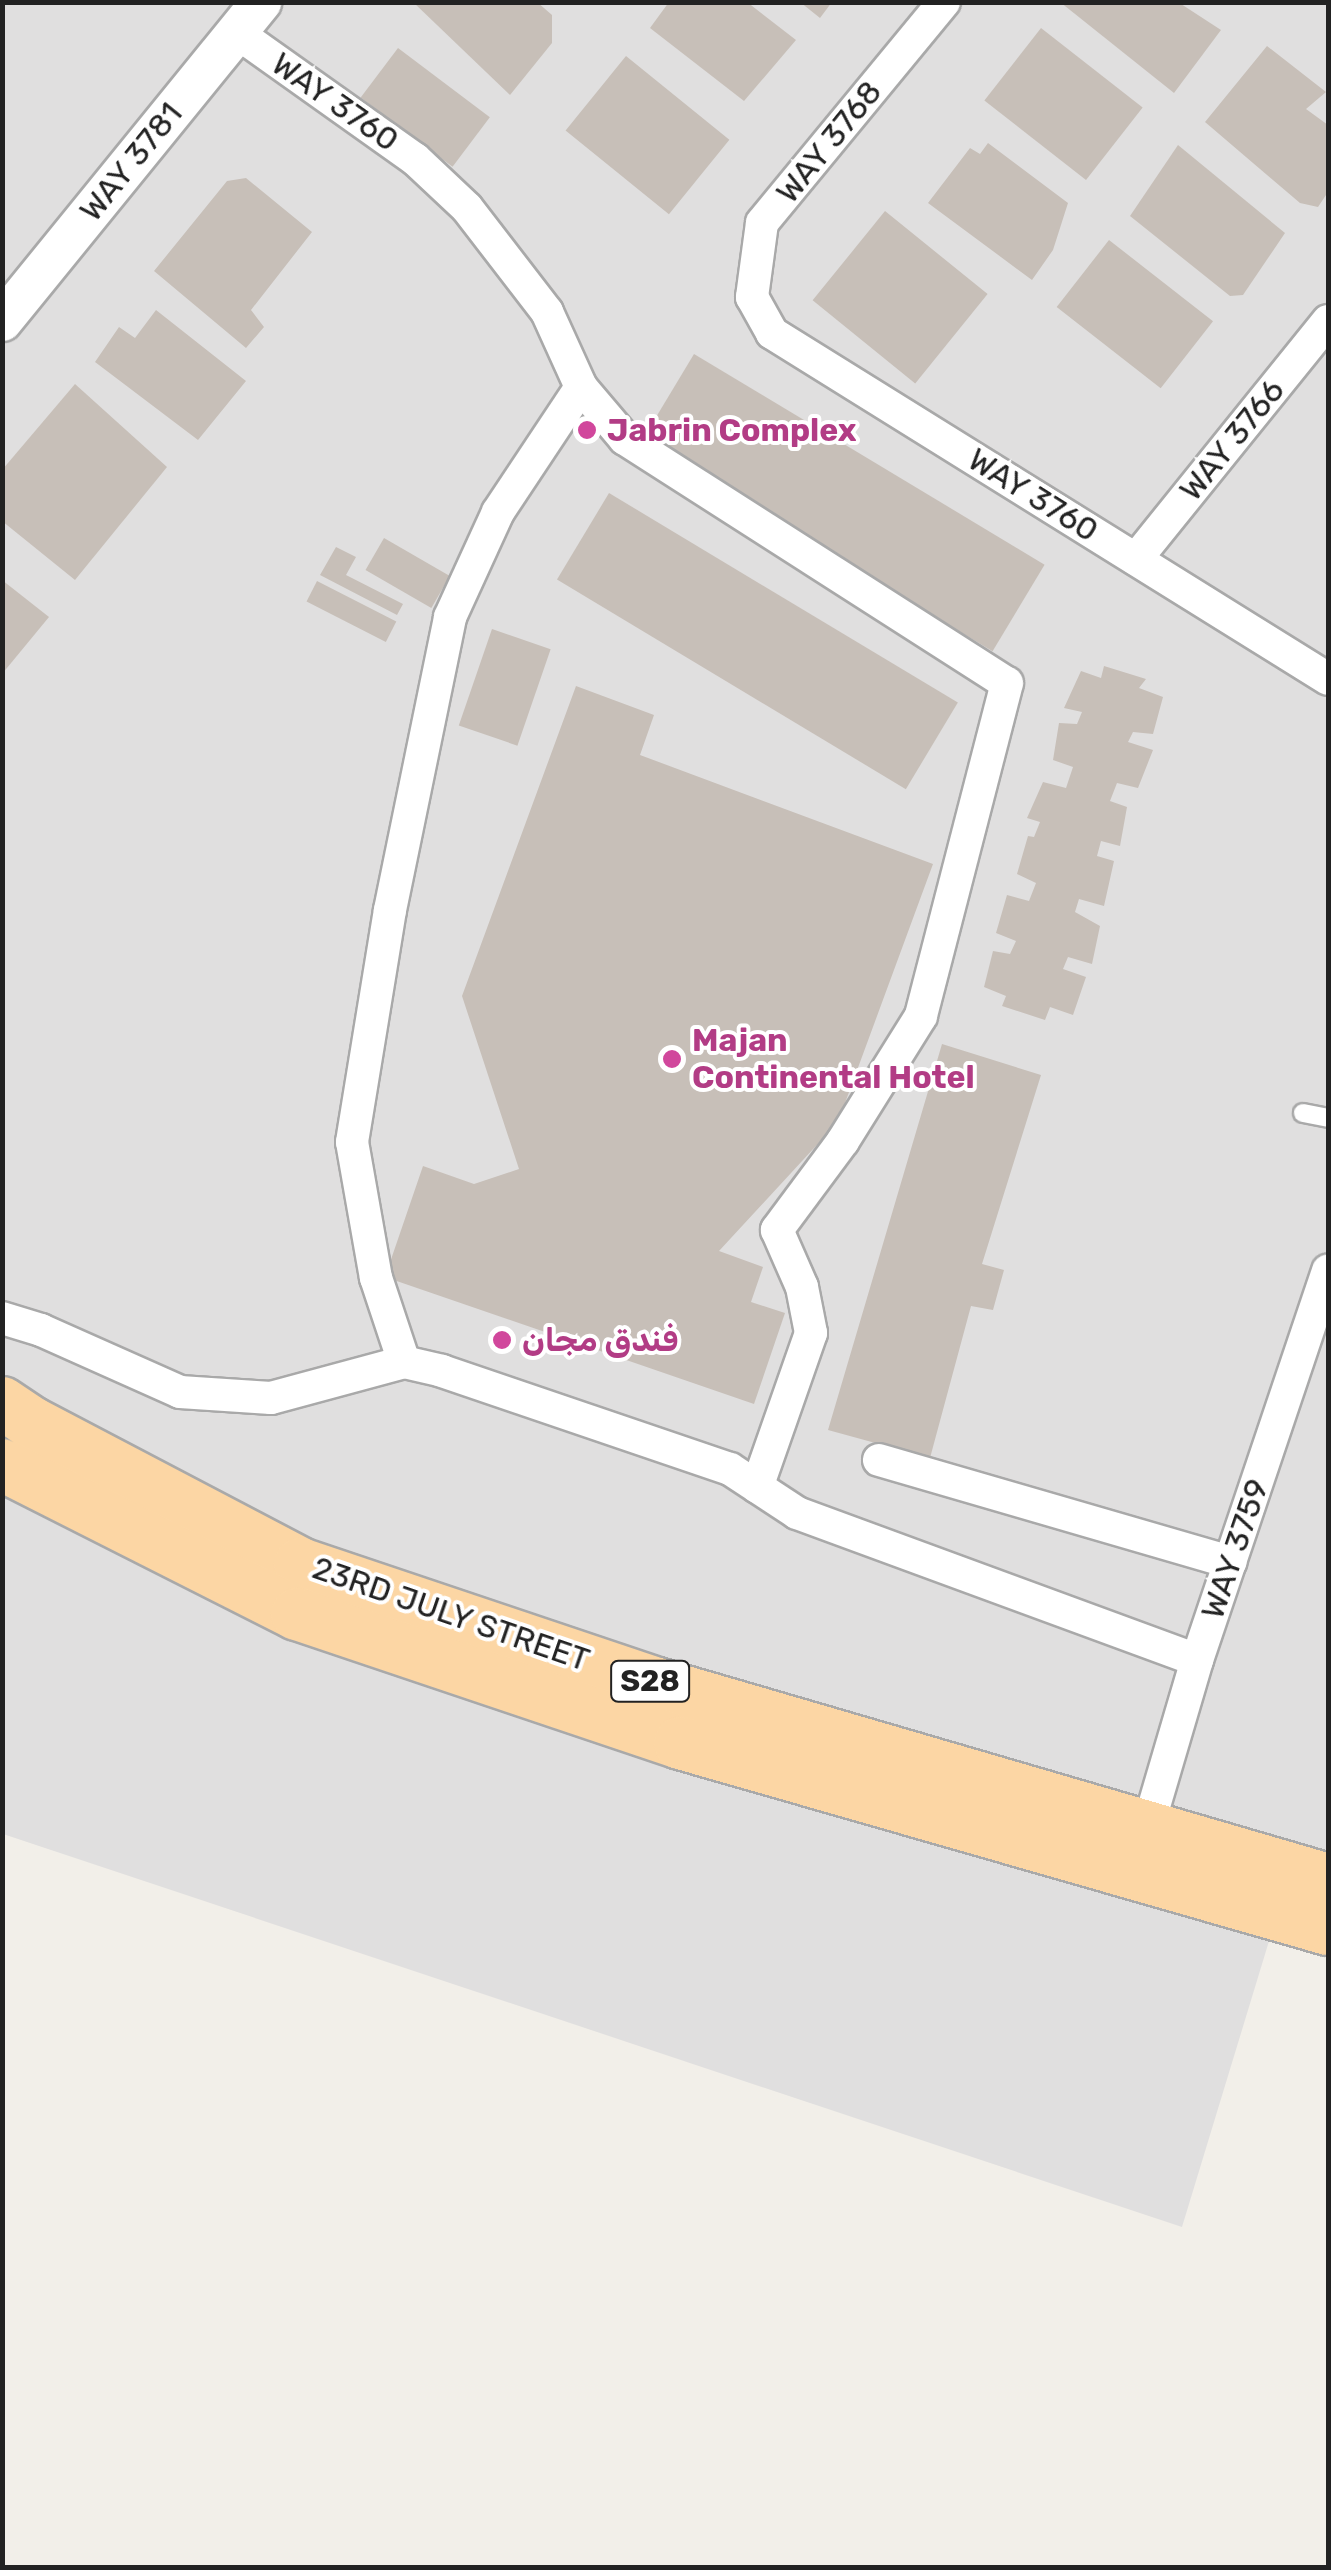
<!DOCTYPE html>
<meta charset="utf-8">
<style>
body{margin:0}
#map{position:relative;width:1331px;height:2570px;overflow:hidden;background:#f2efe9;font-family:Rubik,"Noto Sans Arabic",sans-serif}
div>[style]{position:absolute}
[style*='--x']{left:calc(var(--x)*1px);top:calc(var(--y)*1px);width:calc(var(--w)*1px);rotate:calc(var(--a)*1deg)}
.residential>*{inset:0;background:#e0dfdf}
.building>*{inset:0;background:#c7bfb8;transform-origin:0 0}
.roads{filter:drop-shadow(2px 0 #a9a9a9) drop-shadow(-2px 0 #a9a9a9) drop-shadow(0 2px #a9a9a9) drop-shadow(0 -2px #a9a9a9)}
.service>*{height:18px;margin:-9px;padding:0 9px;transform-origin:9px;border-radius:9px;background:#fff}
.minor>*{height:32px;margin:-16px;padding:0 16px;transform-origin:16px;border-radius:16px;background:#fff}
.tertiary>*{height:40px;margin:-20px;padding:0 20px;transform-origin:20px;border-radius:20px;background:#fff}
.primary>*{height:52px;margin:-26px;padding:0 26px;transform-origin:26px;border-radius:26px;background:#fcd6a4}
.dots>*{width:28px;height:28px;translate:-50% -50%;box-sizing:border-box;border:5px solid #fff;border-radius:50%}
span{translate:-50% -50%;white-space:nowrap;text-align:center;line-height:1.15;-webkit-text-stroke:8px #fff;paint-order:stroke}
.shield-label span{padding:2px 8px;background:#fff;border:2px solid;border-radius:8px;-webkit-text-stroke-width:0}
.shield-label{font-size:30px;color:#222;font-weight:700}
.street-label{font-size:32px;color:#222}
.hotel-label{font-size:32px;color:#b23c85;font-weight:700}
.left{translate:0 -50%;text-align:left}
.frame{position:absolute;inset:0;border:5px solid #222;pointer-events:none}
</style>
<div id="map">
<div class="residential">
<div style="clip-path:polygon(3px 3px,1328px 3px,1328px 1892px,1287px 1882px,1182px 2227px,3px 1834px)"></div>
</div>
<div class="building">
<div style="clip-path:polygon(413px 2px,537px 2px,552px 15px,552px 43px,510px 95px)"></div>
<div style="clip-path:polygon(669px 2px,747px 2px,796px 40px,744px 101px,650px 28px)"></div>
<div style="clip-path:polygon(800px 2px,832px 2px,820px 18px)"></div>
<div style="clip-path:polygon(1060px 2px,1178px 2px,1221px 30px,1174px 93px)"></div>
<div style="left:1041px;top:28px;width:129px;height:92px;rotate:38deg"></div>
<div style="clip-path:polygon(1267px 46px,1326px 92px,1306px 109px,1328px 125px,1328px 192px,1318px 207px,1300px 203px,1205px 122px)"></div>
<div style="left:398px;top:48px;width:115px;height:62px;rotate:37deg"></div>
<div style="left:626px;top:56px;width:133px;height:96px;rotate:39deg"></div>
<div style="clip-path:polygon(988px 143px,1068px 203px,1053px 250px,1032px 280px,928px 203px,970px 148px,980px 154px)"></div>
<div style="clip-path:polygon(1178px 145px,1285px 233px,1243px 295px,1230px 296px,1130px 216px)"></div>
<div style="clip-path:polygon(246px 178px,312px 232px,251px 310px,264px 327px,246px 348px,154px 271px,227px 181px)"></div>
<div style="left:885px;top:211px;width:132px;height:115px;rotate:39deg"></div>
<div style="left:1109px;top:240px;width:132px;height:85px;rotate:38deg"></div>
<div style="clip-path:polygon(156px 310px,246px 381px,198px 440px,95px 362px,119px 327px,135px 338px)"></div>
<div style="left:694px;top:354px;width:409px;height:101px;rotate:31deg"></div>
<div style="clip-path:polygon(75px 384px,167px 467px,75px 580px,2px 521px,2px 470px)"></div>
<div style="left:609px;top:493px;width:407px;height:101px;rotate:31deg"></div>
<div style="left:384px;top:538px;width:76px;height:37px;rotate:30deg"></div>
<div style="clip-path:polygon(336px 547px,356px 557px,346px 575px,403px 604px,397px 615px,320px 575px)"></div>
<div style="clip-path:polygon(2px 580px,49px 617px,2px 674px)"></div>
<div style="left:317px;top:581px;width:89px;height:23px;rotate:27deg"></div>
<div style="left:492px;top:629px;width:62px;height:102px;rotate:19deg"></div>
<div style="clip-path:polygon(1104px 666px,1146px 679px,1139px 688px,1163px 697px,1153px 734px,1133px 732px,1128px 742px,1153px 750px,1138px 788px,1117px 783px,1110px 801px,1127px 807px,1120px 846px,1101px 841px,1097px 856px,1114px 861px,1104px 906px,1079px 899px,1075px 912px,1100px 926px,1092px 964px,1068px 957px,1063px 969px,1086px 977px,1073px 1015px,1050px 1007px,1045px 1020px,1002px 1006px,1006px 996px,984px 987px,993px 951px,1010px 954px,1016px 941px,996px 933px,1007px 895px,1029px 901px,1036px 883px,1017px 874px,1028px 836px,1034px 837px,1040px 822px,1027px 818px,1043px 782px,1066px 788px,1073px 767px,1053px 760px,1059px 723px,1077px 724px,1082px 712px,1064px 708px,1081px 671px,1101px 678px)"></div>
<div style="clip-path:polygon(576px 686px,654px 715px,640px 755px,933px 864px,838px 1122px,719px 1251px,763px 1267px,751px 1302px,785px 1313px,754px 1404px,385px 1277px,423px 1166px,474px 1184px,519px 1169px,462px 996px)"></div>
<div style="clip-path:polygon(942px 1044px,1041px 1075px,982px 1264px,1004px 1270px,993px 1310px,971px 1306px,930px 1458px,828px 1430px)"></div>
</div>
<div class="roads">
<div class="service">
<div style="--x:1303;--y:1113;--w:25;--a:11"></div>
</div>
<div class="minor">
<div style="--x:944;--y:2;--w:286;--a:129.5"></div>
<div style="--x:762;--y:223;--w:75;--a:97.7"></div>
<div style="--x:752;--y:297;--w:41;--a:60.9"></div>
<div style="--x:772;--y:333;--w:655;--a:31.89"></div>
<div style="--x:236;--y:32;--w:219;--a:35.4"></div>
<div style="--x:415;--y:159;--w:71;--a:43.3"></div>
<div style="--x:467;--y:208;--w:131;--a:52.4"></div>
<div style="--x:547;--y:312;--w:82;--a:65.6"></div>
<div style="--x:581;--y:387;--w:68;--a:49.8"></div>
<div style="--x:625;--y:439;--w:453;--a:32.6"></div>
<div style="--x:1007;--y:683;--w:344;--a:104.5"></div>
<div style="--x:921;--y:1016;--w:147;--a:122"></div>
<div style="--x:843;--y:1141;--w:111;--a:126.6"></div>
<div style="--x:777;--y:1230;--w:62;--a:66.3"></div>
<div style="--x:802;--y:1287;--w:47;--a:78.9"></div>
<div style="--x:811;--y:1333;--w:163;--a:109.3"></div>
<div style="--x:1136;--y:559;--w:306;--a:-51.1"></div>
<div style="--x:2;--y:1318;--w:41;--a:17.1"></div>
<div style="--x:41;--y:1330;--w:152;--a:24"></div>
<div style="--x:180;--y:1392;--w:91;--a:3.8"></div>
<div style="--x:271;--y:1398;--w:138;--a:-15.1"></div>
<div style="--x:404;--y:1362;--w:39;--a:13"></div>
<div style="--x:442;--y:1371;--w:304;--a:18.8"></div>
<div style="--x:730;--y:1469;--w:80;--a:33.3"></div>
<div style="--x:797;--y:1513;--w:426;--a:20.2"></div>
<div style="--x:404;--y:1362;--w:89;--a:-108.4"></div>
<div style="--x:376;--y:1278;--w:138;--a:-100"></div>
<div style="--x:352;--y:1142;--w:235;--a:-80.7"></div>
<div style="--x:390;--y:910;--w:299;--a:-78.4"></div>
<div style="--x:450;--y:617;--w:115;--a:-65.4"></div>
<div style="--x:498;--y:512;--w:150;--a:-56.4"></div>
<div style="--x:879;--y:1460;--w:366;--a:16.2"></div>
<div style="--x:1147;--y:1830;--w:177;--a:-73.6"></div>
<div style="--x:1197;--y:1660;--w:411;--a:-71.4"></div>
</div>
<div class="tertiary">
<div style="--x:2;--y:321;--w:411;--a:-50.9"></div>
</div>
<div class="primary">
<div style="--x:2;--y:1403;--w:36;--a:34"></div>
<div style="--x:32;--y:1423;--w:303;--a:27.7"></div>
<div style="--x:300;--y:1564;--w:373;--a:18.6"></div>
<div style="--x:654;--y:1683;--w:702;--a:16.29"></div>
<div style="--x:2;--y:1465;--w:330;--a:26.8"></div>
<div style="--x:297;--y:1614;--w:404;--a:18.6"></div>
<div style="--x:680;--y:1743;--w:674;--a:16.02"></div>
</div>
</div>
<div class="dots">
<div style="left:587px;top:430px;background:#d1479c"></div>
<div style="left:672px;top:1059px;background:#d1479c"></div>
<div style="left:502px;top:1340px;background:#d1479c"></div>
</div>
<div class="shield-label">
<span style="left:650px;top:1681px">S28</span>
</div>
<div class="street-label">
<span style="left:335px;top:102px;rotate:35deg">WAY 3760</span>
<span style="left:829px;top:142px;rotate:-51deg">WAY 3768</span>
<span style="left:131px;top:162px;rotate:-51deg">WAY 3781</span>
<span style="left:1232px;top:440px;rotate:-51deg">WAY 3766</span>
<span style="left:1033px;top:495px;rotate:32deg">WAY 3760</span>
<span style="left:1235px;top:1549px;rotate:-71deg">WAY 3759</span>
<span style="left:451px;top:1614px;rotate:19deg">23RD JULY STREET</span>
</div>
<div class="hotel-label">
<span class="left" style="left:607px;top:430px">Jabrin Complex</span>
<span class="left" style="left:692px;top:1059px">Majan<br>Continental Hotel</span>
<span class="left" style="left:522px;top:1340px">فندق مجان</span>
</div>
<div class="frame"></div>
</div>
